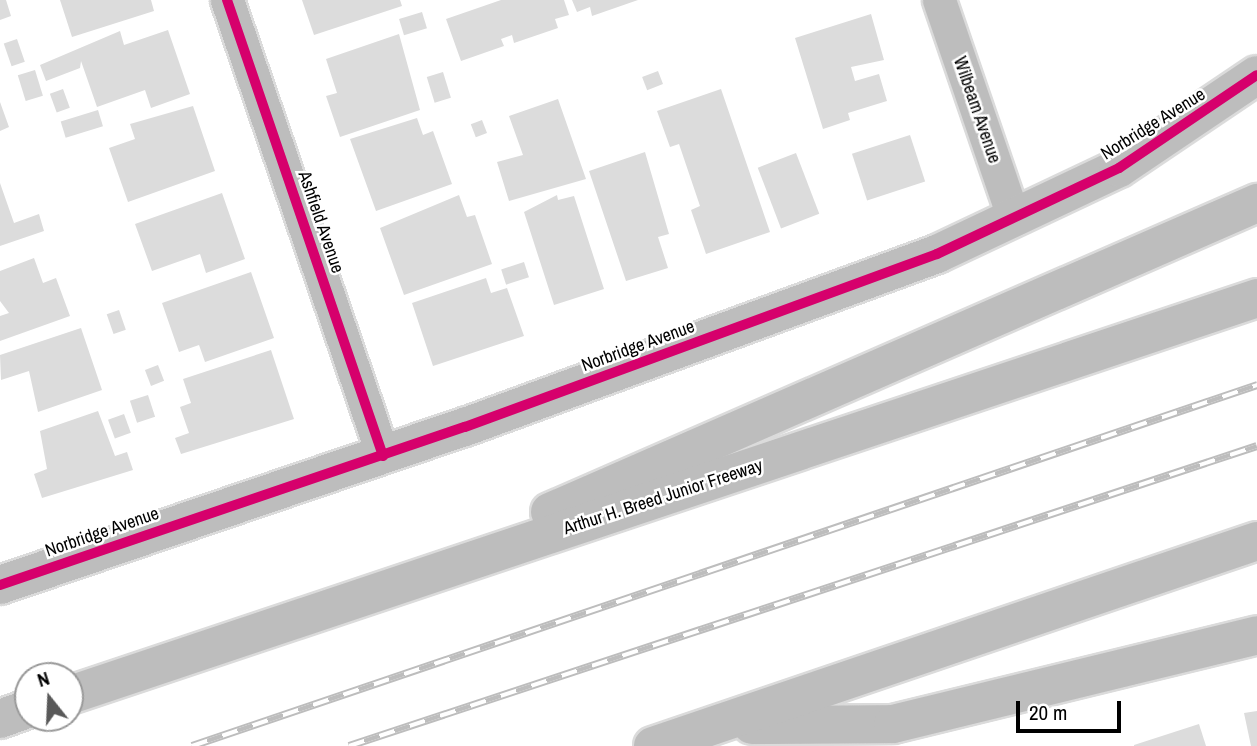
<!DOCTYPE html>
<style>
body{margin:0}
#map{position:relative;width:1257px;height:746px;overflow:hidden;background:#fff;font-family:"Archivo Narrow",sans-serif}
div>[style]{position:absolute}
[style*='--x']{left:calc(var(--x)*1px);top:calc(var(--y)*1px);width:calc(var(--w)*1px);rotate:calc(var(--a)*1deg)}
.building>*{inset:0;background:#dcdcdc;transform-origin:0 0}
.roads{filter:drop-shadow(2px 0 #dbdbdb) drop-shadow(-2px 0 #dbdbdb) drop-shadow(0 2px #dbdbdb) drop-shadow(0 -2px #dbdbdb)}
.minor>*{height:33px;margin:-16.5px;padding:0 16.5px;transform-origin:16.5px;border-radius:16.5px;background:#bdbdbd}
.tertiary>*{height:38px;margin:-19px;padding:0 19px;transform-origin:19px;border-radius:19px;background:#bdbdbd}
.motorway>*{height:38px;margin:-19px;padding:0 19px;transform-origin:19px;border-radius:19px;background:#bdbdbd}
.rail>*{height:8px;margin-top:-4px;transform-origin:0;background:repeating-linear-gradient(90deg,#fff 0 16px,#bdbdbd 0 32px);box-sizing:border-box;border-block:2px solid #bdbdbd}
.cycleway>*{height:10px;margin:-5px;padding:0 5px;transform-origin:5px;border-radius:5px;background:#d6006c}
span{translate:-50% -50%;white-space:nowrap;text-align:center;line-height:1.15;-webkit-text-stroke:5px #fff;paint-order:stroke}
.street-label{font-size:18px;color:#000}
.north{position:absolute;left:14px;top:662px;width:70px;height:70px;box-sizing:border-box;background:#fff;border:2px solid #999;border-radius:50%;rotate:342deg;font-size:19px;font-weight:700;line-height:28px;text-align:center;color:#000}
.north::after{content:'';display:block;margin:auto;width:24px;height:32px;background:#595959;clip-path:polygon(50% 0,100% 100%,50% 72%,0 100%)}
.scale{position:absolute;left:1016px;top:701px;width:105px;height:32px;box-sizing:border-box;border:4px solid #000;border-top:0;padding-left:9px;font-size:21px;line-height:24px;white-space:nowrap;color:#000;-webkit-text-stroke:5px #fff;paint-order:stroke}
</style>
<div id="map">
<div class="building">
<div style="clip-path:polygon(0 0,6px 0,11px 16px,0 20px)"></div>
<div style="clip-path:polygon(60px 0,151px 0,154px 11px,72px 37px)"></div>
<div style="clip-path:polygon(302px 0,400px 0,402px 6px,314px 35px)"></div>
<div style="clip-path:polygon(501px 0,564px 0,569px 15px,555px 19px,558px 28px,514px 43px,512px 35px,501px 39px,504px 46px,461px 61px,446px 19px)"></div>
<div style="clip-path:polygon(572px 0,638px 0,592px 16px,590px 7px,577px 12px)"></div>
<div style="left:422px;top:12px;width:17px;height:24px;rotate:73deg"></div>
<div style="clip-path:polygon(871px 14px,884px 60px,851px 67px,855px 81px,879px 74px,887px 101px,848px 113px,850px 120px,823px 129px,795px 38px)"></div>
<div style="clip-path:polygon(168px 30px,190px 94px,151px 108px,145px 90px,97px 107px,81px 61px,80px 68px,46px 81px,40px 65px,120px 31px,124px 45px)"></div>
<div style="clip-path:polygon(399px 34px,420px 110px,340px 137px,326px 96px,337px 93px,326px 59px)"></div>
<div style="left:17px;top:39px;width:24px;height:14px;rotate:71deg"></div>
<div style="left:35px;top:70px;width:27px;height:18px;rotate:73deg"></div>
<div style="left:658px;top:71px;width:14px;height:17px;rotate:69deg"></div>
<div style="left:443px;top:72px;width:27px;height:17px;rotate:73deg"></div>
<div style="left:63px;top:89px;width:20px;height:14px;rotate:70deg"></div>
<div style="clip-path:polygon(721px 89px,770px 232px,706px 254px,691px 210px,700px 206px,679px 144px,670px 147px,657px 111px)"></div>
<div style="clip-path:polygon(558px 99px,586px 179px,509px 201px,497px 162px,523px 155px,509px 116px)"></div>
<div style="clip-path:polygon(0 102px,9px 127px,0 131px)"></div>
<div style="clip-path:polygon(193px 106px,215px 171px,128px 202px,109px 148px,135px 139px,130px 124px)"></div>
<div style="left:98px;top:110px;width:17px;height:39px;rotate:73deg"></div>
<div style="clip-path:polygon(417px 118px,423px 135px,433px 131px,452px 184px,376px 211px,350px 139px)"></div>
<div style="left:482px;top:120px;width:14px;height:12px;rotate:69deg"></div>
<div style="left:910px;top:135px;width:49px;height:61px;rotate:72deg"></div>
<div style="clip-path:polygon(645px 152px,669px 234px,658px 237px,668px 268px,626px 281px,589px 171px)"></div>
<div style="left:796px;top:153px;width:65px;height:41px;rotate:69deg"></div>
<div style="clip-path:polygon(0 183px,14px 223px,39px 214px,44px 231px,0 246px)"></div>
<div style="clip-path:polygon(222px 193px,245px 259px,206px 273px,200px 254px,152px 271px,135px 224px)"></div>
<div style="clip-path:polygon(459px 195px,467px 217px,475px 215px,492px 264px,404px 295px,380px 228px)"></div>
<div style="clip-path:polygon(557px 195px,558px 200px,574px 196px,604px 289px,554px 305px,524px 212px)"></div>
<div style="clip-path:polygon(34px 258px,43px 283px,56px 278px,70px 316px,0 341px,0 316px,9px 313px,0 301px,0 271px)"></div>
<div style="left:524px;top:262px;width:16px;height:24px;rotate:72deg"></div>
<div style="clip-path:polygon(251px 272px,274px 338px,205px 362px,199px 345px,179px 352px,162px 303px)"></div>
<div style="clip-path:polygon(486px 278px,491px 293px,507px 288px,524px 336px,433px 366px,412px 303px)"></div>
<div style="left:119px;top:310px;width:21px;height:13px;rotate:71deg"></div>
<div style="clip-path:polygon(81px 328px,102px 390px,38px 412px,29px 371px,1px 380px,0 355px)"></div>
<div style="clip-path:polygon(271px 350px,294px 419px,181px 454px,175px 438px,189px 433px,180px 407px,191px 403px,183px 379px)"></div>
<div style="left:158px;top:365px;width:17px;height:14px;rotate:69deg"></div>
<div style="left:148px;top:395px;width:23px;height:19px;rotate:72deg"></div>
<div style="clip-path:polygon(98px 411px,115px 456px,127px 452px,133px 470px,42px 498px,34px 474px,47px 469px,40px 431px)"></div>
<div style="left:124px;top:414px;width:20px;height:17px;rotate:70deg"></div>
<div style="clip-path:polygon(1257px 711px,1257px 746px,1251px 746px,1244px 713px)"></div>
<div style="clip-path:polygon(1199px 724px,1206px 746px,1134px 746px,1134px 745px)"></div>
</div>
<div class="roads">
<div class="minor">
<div style="--x:227;--y:0;--w:482;--a:71.1"></div>
<div style="--x:939;--y:0;--w:231;--a:71.1"></div>
</div>
<div class="tertiary">
<div style="--x:0;--y:585;--w:491;--a:-18.8"></div>
<div style="--x:465;--y:427;--w:503;--a:-20.13"></div>
<div style="--x:937;--y:254;--w:201;--a:-25.3"></div>
<div style="--x:1119;--y:168;--w:166;--a:-34"></div>
</div>
<div class="motorway">
<div style="--x:550;--y:512;--w:772;--a:-23.61"></div>
<div style="--x:70;--y:695;--w:1252;--a:-18.49"></div>
<div style="--x:0;--y:719;--w:30;--a:-20"></div>
<div style="--x:752;--y:725;--w:141;--a:-0.4"></div>
<div style="--x:893;--y:724;--w:375;--a:-13.7"></div>
<div style="--x:653;--y:746;--w:638;--a:-18.75"></div>
</div>
</div>
<div class="rail">
<div style="--x:192;--y:746;--w:1125;--a:-18.72"></div>
<div style="--x:349;--y:746;--w:956;--a:-18.28"></div>
</div>
<div class="cycleway">
<div style="--x:227;--y:0;--w:482;--a:71.1"></div>
<div style="--x:0;--y:585;--w:491;--a:-18.8"></div>
<div style="--x:465;--y:427;--w:503;--a:-20.13"></div>
<div style="--x:937;--y:254;--w:201;--a:-25.3"></div>
<div style="--x:1119;--y:168;--w:166;--a:-34"></div>
</div>
<div class="street-label">
<span style="left:977px;top:110px;rotate:71deg">Wilbeam Avenue</span>
<span style="left:1153px;top:124px;rotate:-32deg">Norbridge Avenue</span>
<span style="left:321px;top:222px;rotate:71deg">Ashfield Avenue</span>
<span style="left:638px;top:346px;rotate:-20deg">Norbridge Avenue</span>
<span style="left:663px;top:497px;rotate:-18deg">Arthur H. Breed Junior Freeway</span>
<span style="left:102px;top:532px;rotate:-19deg">Norbridge Avenue</span>
</div>
<div class="north">N</div>
<div class="scale">20 m</div>
</div>
